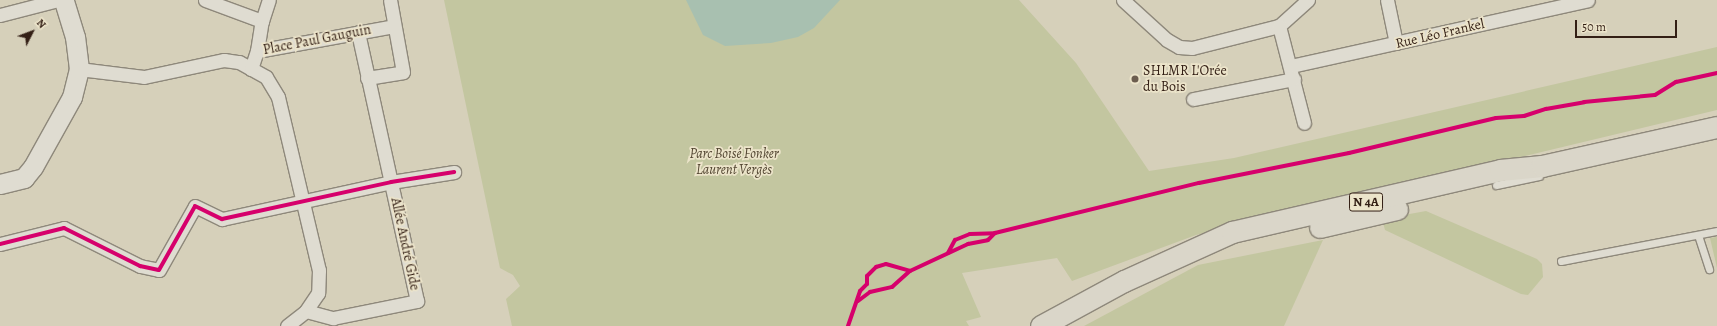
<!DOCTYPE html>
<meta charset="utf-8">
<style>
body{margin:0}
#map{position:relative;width:1717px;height:326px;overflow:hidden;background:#d6d0ba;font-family:Alegreya,serif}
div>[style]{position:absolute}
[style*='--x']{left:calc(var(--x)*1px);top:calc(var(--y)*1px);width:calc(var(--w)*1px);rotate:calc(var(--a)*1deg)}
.green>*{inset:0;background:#c3c6a0}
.water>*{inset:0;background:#a8c0b0}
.roads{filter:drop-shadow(1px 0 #8e887b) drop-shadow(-1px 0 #8e887b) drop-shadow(0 1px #8e887b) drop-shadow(0 -1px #8e887b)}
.lane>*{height:7px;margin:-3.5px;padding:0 3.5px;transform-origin:3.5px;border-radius:3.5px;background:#dfdcd1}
.street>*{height:13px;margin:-6.5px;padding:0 6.5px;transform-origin:6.5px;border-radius:6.5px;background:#dfdcd1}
.secondary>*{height:19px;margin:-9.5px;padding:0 9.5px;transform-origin:9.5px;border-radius:9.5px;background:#dfdcd1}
.primary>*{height:21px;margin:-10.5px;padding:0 10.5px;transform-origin:10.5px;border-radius:10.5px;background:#dad6c9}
.cycleway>*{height:4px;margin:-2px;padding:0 2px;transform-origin:2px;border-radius:2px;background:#d6006c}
.dots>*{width:11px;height:11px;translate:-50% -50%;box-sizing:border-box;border:2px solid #ece4ca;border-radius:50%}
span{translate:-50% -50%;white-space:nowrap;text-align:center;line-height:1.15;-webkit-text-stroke:3.5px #ece4ca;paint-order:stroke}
.shield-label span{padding:1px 3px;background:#ece4ca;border:1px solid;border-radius:3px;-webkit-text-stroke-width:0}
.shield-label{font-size:13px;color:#331f15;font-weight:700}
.street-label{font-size:14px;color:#331f15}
.poi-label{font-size:14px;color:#331f15}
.left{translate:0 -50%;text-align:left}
.park-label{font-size:14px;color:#534632;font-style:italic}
.north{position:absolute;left:12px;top:12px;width:40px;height:40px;-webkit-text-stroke:3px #ece4ca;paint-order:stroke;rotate:48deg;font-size:11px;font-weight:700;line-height:16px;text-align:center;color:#331f15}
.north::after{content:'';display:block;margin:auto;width:14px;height:18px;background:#331f15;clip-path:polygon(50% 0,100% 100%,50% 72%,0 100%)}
.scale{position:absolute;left:1575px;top:20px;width:102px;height:18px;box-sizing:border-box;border:2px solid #331f15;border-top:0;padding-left:5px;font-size:12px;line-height:14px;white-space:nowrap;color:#331f15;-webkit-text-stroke:3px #ece4ca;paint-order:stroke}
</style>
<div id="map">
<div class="green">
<div style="clip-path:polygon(444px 0,1019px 0,1076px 63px,1149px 171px,1234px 158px,1717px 47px,1717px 110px,1196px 235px,1072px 281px,1057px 258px,962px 273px,981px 317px,966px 321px,969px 326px,512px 326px,506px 299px,520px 286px,513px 275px,500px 268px)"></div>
<div style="clip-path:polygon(1426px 211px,1537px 259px,1542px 264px,1543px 277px,1528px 295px,1521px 294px,1385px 230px,1382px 219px)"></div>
<div style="clip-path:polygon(1717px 237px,1717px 268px,1710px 238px)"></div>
<div style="clip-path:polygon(1323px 240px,1284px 326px,1084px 326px,1198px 265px)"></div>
</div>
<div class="water">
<div style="clip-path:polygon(686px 0,840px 0,814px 28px,798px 37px,771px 43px,725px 46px,703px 35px)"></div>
</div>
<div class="roads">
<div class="lane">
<div style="--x:1496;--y:185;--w:44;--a:-11.8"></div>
<div style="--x:1698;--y:235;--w:36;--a:72"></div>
<div style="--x:1561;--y:261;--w:159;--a:-10.9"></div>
</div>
<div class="street">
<div style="--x:205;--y:0;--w:61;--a:20.2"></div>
<div style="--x:1123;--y:0;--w:59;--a:42.3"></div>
<div style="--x:1167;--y:40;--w:14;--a:30"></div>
<div style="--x:1179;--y:47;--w:13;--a:4"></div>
<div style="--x:1192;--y:48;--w:90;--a:-14.2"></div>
<div style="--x:1279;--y:26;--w:39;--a:-42"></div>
<div style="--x:1387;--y:0;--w:44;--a:78.2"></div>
<div style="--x:0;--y:15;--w:60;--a:-14.5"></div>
<div style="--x:1279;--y:26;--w:100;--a:75.5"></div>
<div style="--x:257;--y:51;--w:30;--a:-81"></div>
<div style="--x:262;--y:21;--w:22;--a:-72"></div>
<div style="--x:1291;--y:66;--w:304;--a:-12.5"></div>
<div style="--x:79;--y:69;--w:65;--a:7"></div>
<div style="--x:144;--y:77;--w:82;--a:-12"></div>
<div style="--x:224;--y:60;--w:15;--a:8"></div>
<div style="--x:239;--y:62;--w:31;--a:29"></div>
<div style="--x:266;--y:77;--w:23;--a:59"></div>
<div style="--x:278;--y:97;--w:178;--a:76.7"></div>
<div style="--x:319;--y:270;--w:23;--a:92"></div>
<div style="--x:318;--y:293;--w:22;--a:124"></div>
<div style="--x:306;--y:311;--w:24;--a:142"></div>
<div style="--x:251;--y:69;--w:19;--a:-72"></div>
<div style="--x:257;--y:51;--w:139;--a:-10.3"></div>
<div style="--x:367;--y:78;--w:36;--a:-9"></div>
<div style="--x:403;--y:72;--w:73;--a:-100.2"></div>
<div style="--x:1193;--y:99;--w:103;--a:-11.2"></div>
<div style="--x:0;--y:244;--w:66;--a:-14"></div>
<div style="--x:64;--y:228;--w:85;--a:26.6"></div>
<div style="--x:140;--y:266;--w:19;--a:12"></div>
<div style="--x:159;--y:270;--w:73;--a:-60.6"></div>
<div style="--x:195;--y:206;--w:30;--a:26"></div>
<div style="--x:222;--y:219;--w:173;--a:-12.3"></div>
<div style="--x:391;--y:182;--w:64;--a:-9"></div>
<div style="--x:306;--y:311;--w:28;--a:15"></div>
<div style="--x:333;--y:318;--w:86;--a:-11.4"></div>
<div style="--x:417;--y:301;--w:275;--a:-102.4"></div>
</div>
<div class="secondary">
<div style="--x:0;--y:184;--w:25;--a:-14"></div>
<div style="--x:24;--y:178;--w:14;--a:-51"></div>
<div style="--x:33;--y:167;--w:80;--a:-60.9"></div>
<div style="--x:72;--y:97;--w:29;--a:-76"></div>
<div style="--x:79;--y:69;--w:32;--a:-97"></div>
<div style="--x:75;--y:37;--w:39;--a:-107"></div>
</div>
<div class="primary">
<div style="--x:1320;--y:227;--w:79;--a:-13.2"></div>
<div style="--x:1041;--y:326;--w:94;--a:-28.5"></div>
<div style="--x:1124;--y:281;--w:119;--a:-24.4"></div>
<div style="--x:1232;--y:232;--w:275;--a:-13"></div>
<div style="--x:1500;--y:170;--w:42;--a:-5.4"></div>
<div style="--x:1542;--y:166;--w:179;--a:-12.6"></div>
</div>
</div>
<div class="cycleway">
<div style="--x:0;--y:244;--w:66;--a:-14"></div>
<div style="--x:64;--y:228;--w:85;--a:26.6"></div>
<div style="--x:140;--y:266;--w:19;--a:12"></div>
<div style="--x:159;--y:270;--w:73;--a:-60.6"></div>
<div style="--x:195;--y:206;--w:30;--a:26"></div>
<div style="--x:222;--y:219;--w:173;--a:-12.3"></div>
<div style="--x:391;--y:182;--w:64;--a:-9"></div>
<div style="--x:948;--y:253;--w:15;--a:-62"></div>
<div style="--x:955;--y:240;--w:16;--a:-22"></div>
<div style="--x:970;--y:234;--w:25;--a:-2"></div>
<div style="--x:995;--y:233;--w:210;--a:-13.8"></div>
<div style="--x:1199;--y:183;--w:153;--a:-11.3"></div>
<div style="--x:1349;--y:153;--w:151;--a:-13.4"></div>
<div style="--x:1496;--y:118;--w:28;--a:-4"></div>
<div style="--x:1524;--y:116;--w:23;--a:-18"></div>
<div style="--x:1546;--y:109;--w:39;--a:-10"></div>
<div style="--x:1584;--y:102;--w:71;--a:-5.6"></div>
<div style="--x:1655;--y:95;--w:25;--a:-32"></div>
<div style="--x:1676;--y:82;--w:42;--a:-12.4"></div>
<div style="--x:858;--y:301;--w:15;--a:-37"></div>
<div style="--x:870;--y:292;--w:23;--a:-13"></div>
<div style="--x:892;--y:287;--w:24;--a:-42"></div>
<div style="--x:910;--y:271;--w:64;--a:-25"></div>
<div style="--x:968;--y:244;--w:20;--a:-11"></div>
<div style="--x:988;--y:240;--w:10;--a:-45"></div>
<div style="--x:848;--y:326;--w:37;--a:-71"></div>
<div style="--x:860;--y:291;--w:10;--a:-45"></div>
<div style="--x:867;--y:284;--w:8;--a:-90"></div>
<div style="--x:867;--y:276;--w:13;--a:-45"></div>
<div style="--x:876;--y:267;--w:10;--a:-17"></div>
<div style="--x:886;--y:264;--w:25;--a:16"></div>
</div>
<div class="dots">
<div style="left:1135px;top:79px;background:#6c5d4f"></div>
</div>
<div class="shield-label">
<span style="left:1366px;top:202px">N 4A</span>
</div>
<div class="street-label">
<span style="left:1440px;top:34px;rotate:-13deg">Rue Léo Frankel</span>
<span style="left:317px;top:40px;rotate:-11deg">Place Paul Gauguin</span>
<span style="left:405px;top:244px;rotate:78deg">Allée André Gide</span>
</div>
<div class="poi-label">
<span class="left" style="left:1143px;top:79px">SHLMR L'Orée<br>du Bois</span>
</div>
<div class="park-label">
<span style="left:734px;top:162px">Parc Boisé Fonker<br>Laurent Vergès</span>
</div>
<div class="north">N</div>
<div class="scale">50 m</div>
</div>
